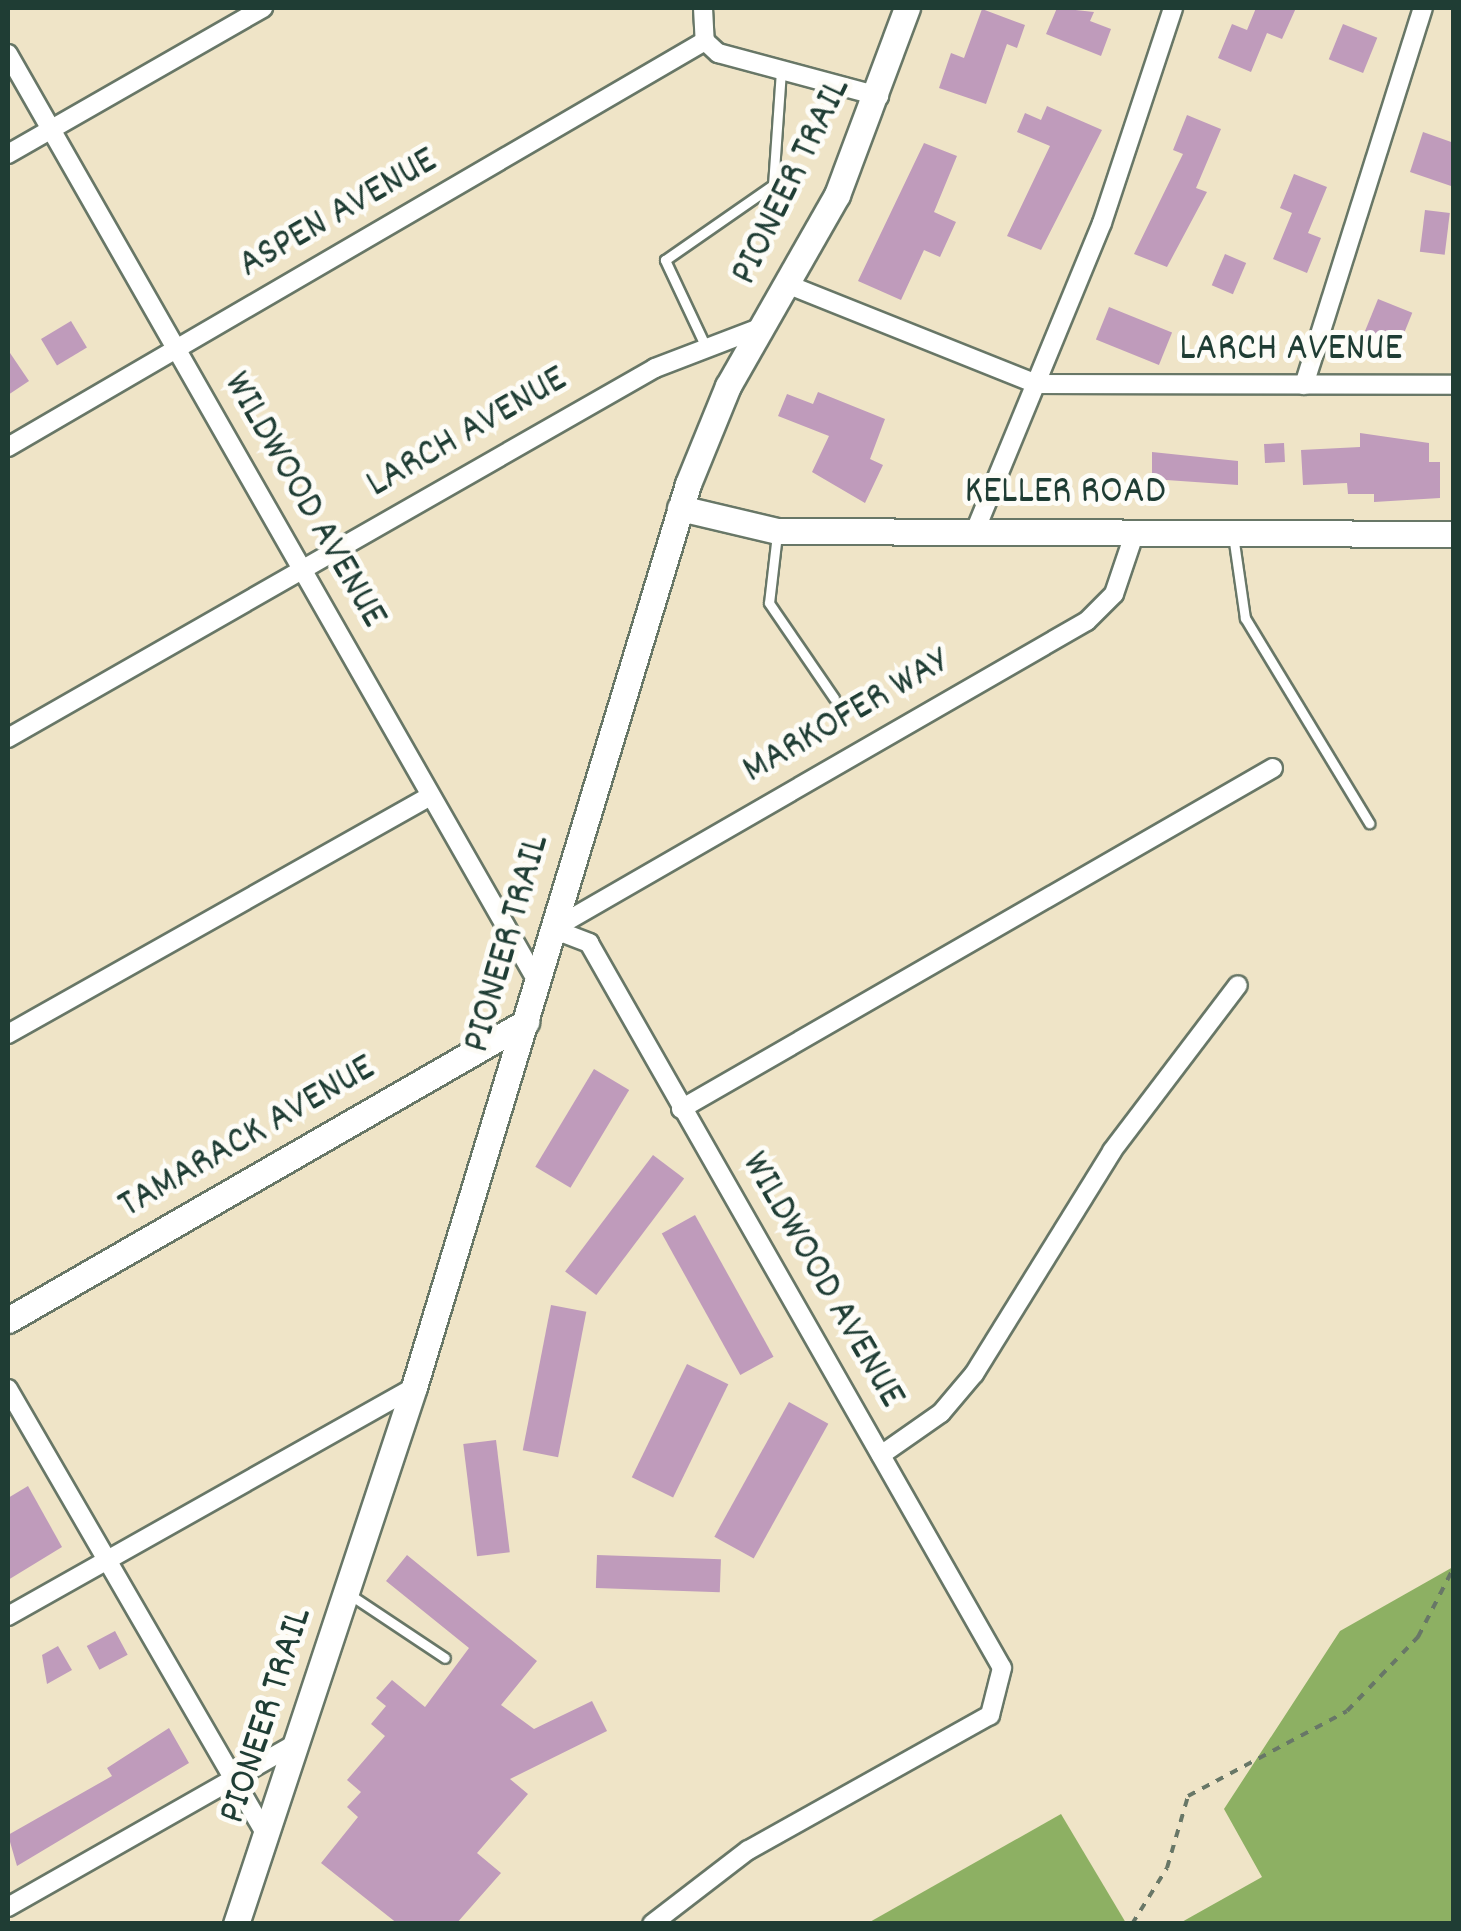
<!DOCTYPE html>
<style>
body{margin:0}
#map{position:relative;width:1461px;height:1931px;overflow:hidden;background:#efe4c7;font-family:Dekko,sans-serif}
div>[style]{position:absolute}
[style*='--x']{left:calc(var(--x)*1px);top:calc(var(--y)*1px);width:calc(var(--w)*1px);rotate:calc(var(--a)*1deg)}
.forest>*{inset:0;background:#8db063}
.building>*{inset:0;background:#bf9bbb;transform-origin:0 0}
.path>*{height:4px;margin-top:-2px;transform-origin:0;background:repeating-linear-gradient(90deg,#687767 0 8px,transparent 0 16px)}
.roads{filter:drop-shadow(2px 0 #687767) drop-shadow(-2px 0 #687767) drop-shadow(0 2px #687767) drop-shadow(0 -2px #687767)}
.lane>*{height:9px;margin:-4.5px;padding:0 4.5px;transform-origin:4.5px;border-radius:4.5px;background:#fff}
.street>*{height:18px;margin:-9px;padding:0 9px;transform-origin:9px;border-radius:9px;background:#fff}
.secondary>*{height:25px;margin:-12.5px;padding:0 12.5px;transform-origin:12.5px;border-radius:12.5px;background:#fff}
span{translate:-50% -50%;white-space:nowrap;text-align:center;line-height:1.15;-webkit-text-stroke:10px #fdfcf7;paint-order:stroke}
.street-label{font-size:40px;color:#1f3d34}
.frame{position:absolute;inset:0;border:10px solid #1f3d34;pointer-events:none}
</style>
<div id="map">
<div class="forest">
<div style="clip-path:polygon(1453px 1567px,1453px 1923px,1180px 1923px,1262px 1877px,1224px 1809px,1340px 1631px)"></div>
<div style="clip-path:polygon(1061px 1814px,1126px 1923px,868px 1923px)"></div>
</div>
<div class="building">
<div style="clip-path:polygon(1057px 8px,1094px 12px,1090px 21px,1111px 29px,1101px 56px,1046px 34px)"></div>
<div style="clip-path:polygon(1256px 8px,1296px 8px,1282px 39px,1267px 33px,1251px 72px,1218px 58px,1232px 24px,1247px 30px)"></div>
<div style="clip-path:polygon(982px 9px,1025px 25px,1017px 48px,1007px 44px,986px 104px,939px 88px,951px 53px,964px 58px)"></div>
<div style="left:1343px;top:24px;width:37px;height:38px;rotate:22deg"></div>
<div style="clip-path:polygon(1047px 106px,1102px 130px,1041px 250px,1007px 236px,1050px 146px,1017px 132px,1025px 113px,1041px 120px)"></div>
<div style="clip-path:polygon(1187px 115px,1221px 129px,1196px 188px,1207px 192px,1167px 267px,1134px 254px,1183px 154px,1173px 150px)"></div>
<div style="clip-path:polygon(1423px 132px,1454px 143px,1454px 187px,1410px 172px)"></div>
<div style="clip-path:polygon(924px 143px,957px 156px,934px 212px,956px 222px,940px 257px,924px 250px,901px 300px,858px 281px)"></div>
<div style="clip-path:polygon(1294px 174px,1327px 187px,1308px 233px,1321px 238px,1307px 273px,1273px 259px,1292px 213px,1280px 208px)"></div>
<div style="left:1425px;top:210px;width:25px;height:42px;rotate:7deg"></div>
<div style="left:1225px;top:254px;width:23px;height:34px;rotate:23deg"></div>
<div style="left:1378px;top:299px;width:37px;height:38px;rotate:22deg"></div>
<div style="left:1109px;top:307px;width:68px;height:35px;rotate:22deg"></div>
<div style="left:71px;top:321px;width:31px;height:35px;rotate:59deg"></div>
<div style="clip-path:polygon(8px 350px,29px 381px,8px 395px)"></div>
<div style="clip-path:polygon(818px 392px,885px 419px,870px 459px,883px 465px,865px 503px,812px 472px,829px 436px,778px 416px,787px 394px,813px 404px)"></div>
<div style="clip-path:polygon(1360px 433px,1429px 443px,1429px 462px,1440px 462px,1440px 498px,1374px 502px,1374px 494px,1348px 494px,1347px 483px,1303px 485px,1301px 450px,1360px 447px)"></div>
<div style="left:1284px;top:443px;width:19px;height:20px;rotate:87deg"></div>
<div style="clip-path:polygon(1152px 452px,1238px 461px,1238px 485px,1152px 479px)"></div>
<div style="left:594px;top:1069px;width:41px;height:114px;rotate:31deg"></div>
<div style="left:653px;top:1155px;width:39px;height:146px;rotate:37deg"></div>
<div style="left:695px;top:1215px;width:162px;height:38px;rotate:61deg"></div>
<div style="left:551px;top:1305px;width:36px;height:148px;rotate:11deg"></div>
<div style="left:687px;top:1364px;width:46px;height:126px;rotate:26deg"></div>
<div style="left:789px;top:1402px;width:45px;height:154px;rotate:29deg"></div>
<div style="left:496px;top:1440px;width:113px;height:33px;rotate:83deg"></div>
<div style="clip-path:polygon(28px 1486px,62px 1547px,8px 1580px,8px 1498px)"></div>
<div style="clip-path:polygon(407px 1555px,537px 1661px,501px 1705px,534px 1729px,592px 1701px,607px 1731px,510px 1779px,528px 1794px,477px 1853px,501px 1873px,456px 1924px,398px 1924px,321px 1863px,358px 1817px,347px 1807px,361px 1792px,347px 1780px,385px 1736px,371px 1724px,386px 1706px,376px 1698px,392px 1680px,425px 1707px,469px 1648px,386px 1581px)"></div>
<div style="left:597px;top:1555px;width:124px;height:33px;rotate:2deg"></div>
<div style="left:115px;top:1631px;width:27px;height:32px;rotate:62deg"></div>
<div style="clip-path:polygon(58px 1646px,72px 1670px,47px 1684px,42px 1655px)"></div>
<div style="clip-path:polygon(169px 1728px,189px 1763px,17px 1866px,8px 1835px,112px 1776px,107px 1768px)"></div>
</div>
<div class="path">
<div style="--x:1132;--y:1924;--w:66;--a:-58"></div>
<div style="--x:1167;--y:1868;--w:75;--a:-73.7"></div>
<div style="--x:1188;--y:1796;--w:180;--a:-28.1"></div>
<div style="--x:1347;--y:1711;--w:103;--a:-46.2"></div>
<div style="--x:1418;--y:1637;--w:79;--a:-62.8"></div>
</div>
<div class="roads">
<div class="lane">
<div style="--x:704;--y:343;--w:92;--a:-115.2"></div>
<div style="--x:665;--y:260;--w:131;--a:-34.8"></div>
<div style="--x:773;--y:185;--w:114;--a:-86"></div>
<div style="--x:777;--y:534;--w:69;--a:96.6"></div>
<div style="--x:769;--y:603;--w:115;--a:55.6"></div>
<div style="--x:1233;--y:535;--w:84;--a:81.8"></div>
<div style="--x:1245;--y:618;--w:240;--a:58.8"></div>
<div style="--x:349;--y:1594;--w:115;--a:33.7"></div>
</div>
<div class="street">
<div style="--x:703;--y:8;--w:33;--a:87"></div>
<div style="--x:705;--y:41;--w:18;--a:43"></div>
<div style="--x:718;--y:53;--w:167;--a:15"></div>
<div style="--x:8;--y:54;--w:1070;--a:60.29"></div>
<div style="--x:8;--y:154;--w:294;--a:-29.8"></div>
<div style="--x:789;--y:285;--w:267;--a:21.8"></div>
<div style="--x:1037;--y:384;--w:417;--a:0.1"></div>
<div style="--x:1304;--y:385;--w:395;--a:-72.5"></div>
<div style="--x:8;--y:447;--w:807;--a:-30.22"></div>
<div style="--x:975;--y:531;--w:333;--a:-67.6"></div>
<div style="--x:1102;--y:223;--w:226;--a:-71.7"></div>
<div style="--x:8;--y:738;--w:745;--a:-29.76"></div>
<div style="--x:655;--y:368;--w:115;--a:-21"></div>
<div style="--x:553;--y:929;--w:39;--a:21"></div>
<div style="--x:589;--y:943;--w:834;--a:60.33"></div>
<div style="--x:1002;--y:1668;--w:49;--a:104.3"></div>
<div style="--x:990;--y:1715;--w:277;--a:150.8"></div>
<div style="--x:748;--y:1850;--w:121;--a:142.4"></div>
<div style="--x:553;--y:929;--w:616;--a:-29.98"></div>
<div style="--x:1087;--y:621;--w:38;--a:-45"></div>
<div style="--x:1114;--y:594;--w:65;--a:-71.3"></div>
<div style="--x:8;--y:1034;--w:485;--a:-29.4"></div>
<div style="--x:681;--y:1109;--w:683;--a:-29.94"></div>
<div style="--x:8;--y:1389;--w:519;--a:59.93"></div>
<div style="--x:881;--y:1455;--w:73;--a:-35"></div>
<div style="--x:941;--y:1413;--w:51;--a:-49.8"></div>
<div style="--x:974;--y:1374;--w:262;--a:-58.2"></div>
<div style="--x:1112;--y:1151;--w:208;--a:-52.8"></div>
<div style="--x:8;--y:1616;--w:466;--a:-29.4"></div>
<div style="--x:8;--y:1907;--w:335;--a:-29.6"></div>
</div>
<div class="secondary">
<div style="--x:680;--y:508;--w:100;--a:13.3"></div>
<div style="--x:777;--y:531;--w:677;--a:0.25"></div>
<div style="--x:8;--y:1320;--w:598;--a:-29.91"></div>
<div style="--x:236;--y:1924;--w:566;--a:-71.66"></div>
<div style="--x:414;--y:1387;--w:944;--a:-73.12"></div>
<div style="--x:688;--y:484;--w:106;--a:-67.8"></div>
<div style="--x:728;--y:386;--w:220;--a:-60.3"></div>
<div style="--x:837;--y:195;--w:200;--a:-69.5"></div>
</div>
</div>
<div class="street-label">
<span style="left:793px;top:182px;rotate:-64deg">PIONEER TRAIL</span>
<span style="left:339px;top:215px;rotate:-30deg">ASPEN AVENUE</span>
<span style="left:1291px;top:351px">LARCH AVENUE</span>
<span style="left:468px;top:434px;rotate:-30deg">LARCH AVENUE</span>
<span style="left:1065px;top:494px">KELLER ROAD</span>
<span style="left:303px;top:501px;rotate:60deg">WILDWOOD AVENUE</span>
<span style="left:847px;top:718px;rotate:-30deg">MARKOFER WAY</span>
<span style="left:509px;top:944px;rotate:-74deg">PIONEER TRAIL</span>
<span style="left:248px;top:1139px;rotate:-30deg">TAMARACK AVENUE</span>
<span style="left:821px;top:1281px;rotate:60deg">WILDWOOD AVENUE</span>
<span style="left:268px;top:1716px;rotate:-72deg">PIONEER TRAIL</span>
</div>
<div class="frame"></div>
</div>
